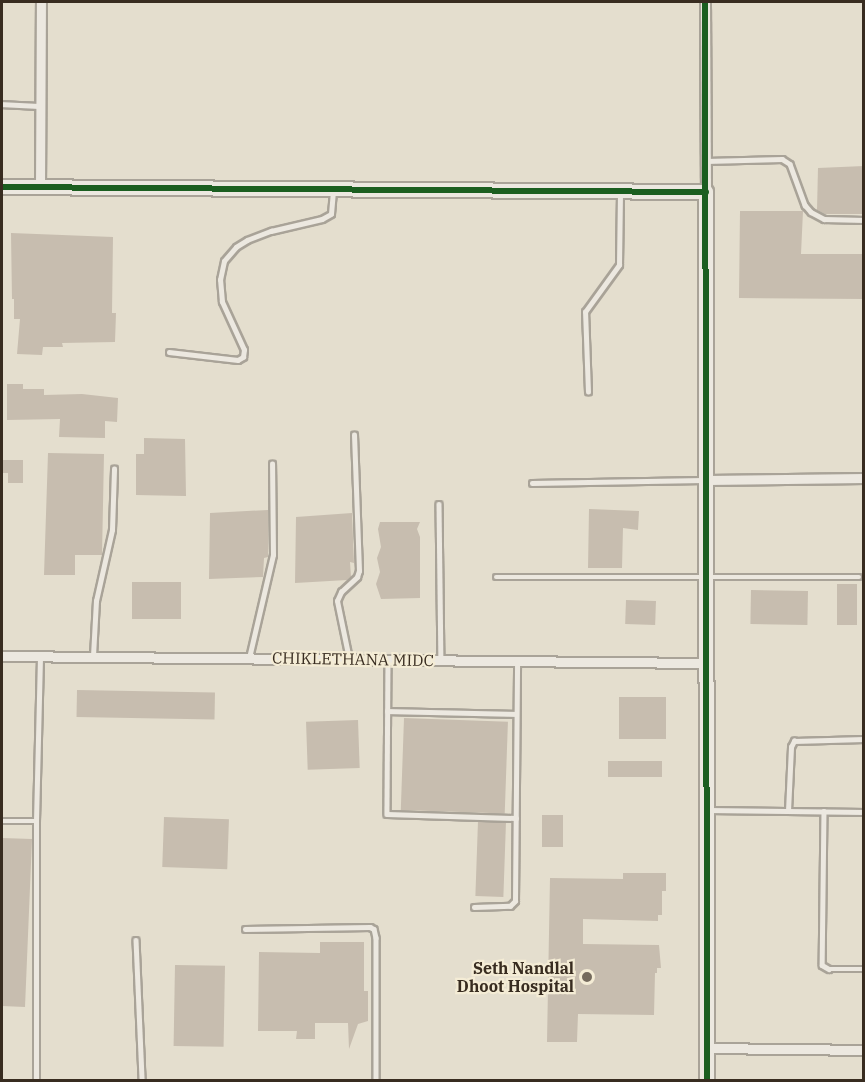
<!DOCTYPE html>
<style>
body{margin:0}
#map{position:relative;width:865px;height:1082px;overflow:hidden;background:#e4dece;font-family:"IBM Plex Serif",serif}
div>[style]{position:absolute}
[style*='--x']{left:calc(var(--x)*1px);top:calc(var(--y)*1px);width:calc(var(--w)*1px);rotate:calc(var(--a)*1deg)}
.building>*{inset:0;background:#c7bdaf;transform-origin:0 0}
.roads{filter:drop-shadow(2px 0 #a9a398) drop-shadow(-2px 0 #a9a398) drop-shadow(0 2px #a9a398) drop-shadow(0 -2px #a9a398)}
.lane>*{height:4.5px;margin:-2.25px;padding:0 2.25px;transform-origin:2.25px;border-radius:2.25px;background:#ece8e0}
.street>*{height:9px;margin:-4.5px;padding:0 4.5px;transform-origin:4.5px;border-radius:4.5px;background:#ece8e0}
.secondary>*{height:14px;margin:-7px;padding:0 7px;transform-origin:7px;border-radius:7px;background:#ece8e0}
.cycleway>*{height:6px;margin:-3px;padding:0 3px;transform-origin:3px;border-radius:3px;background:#1b5e20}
.dots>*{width:16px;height:16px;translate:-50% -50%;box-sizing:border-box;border:3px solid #f4ecd5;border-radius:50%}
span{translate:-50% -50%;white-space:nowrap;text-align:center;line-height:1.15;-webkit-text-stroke:4.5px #f4ecd5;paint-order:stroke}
.street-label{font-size:16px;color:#382c20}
.poi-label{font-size:16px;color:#382c20;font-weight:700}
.right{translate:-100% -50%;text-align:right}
.frame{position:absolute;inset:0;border:3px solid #382c20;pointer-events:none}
</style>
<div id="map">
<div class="building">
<div style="clip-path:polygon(864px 166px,864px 214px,825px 214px,817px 210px,818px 168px)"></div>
<div style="clip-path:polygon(740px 211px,803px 211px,801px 254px,864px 254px,864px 299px,739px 298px)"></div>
<div style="clip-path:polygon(11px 233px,113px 237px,112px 313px,116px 313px,115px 342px,62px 343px,63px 347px,43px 347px,42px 355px,17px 354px,20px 319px,14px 319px,14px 299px,12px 299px)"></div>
<div style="clip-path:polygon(7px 384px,23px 384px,23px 389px,44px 389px,44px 395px,82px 394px,118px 398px,117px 422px,105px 421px,105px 438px,59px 437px,60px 419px,7px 420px)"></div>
<div style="clip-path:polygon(144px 438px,185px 439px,186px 496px,136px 495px,136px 454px,144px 454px)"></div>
<div style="clip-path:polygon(48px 453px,104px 454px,102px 555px,75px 555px,75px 575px,44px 575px)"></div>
<div style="clip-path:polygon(2px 460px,23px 460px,23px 483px,8px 483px,8px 473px,2px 473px)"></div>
<div style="clip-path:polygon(589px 509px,639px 511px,638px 530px,623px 528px,622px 568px,588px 568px)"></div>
<div style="clip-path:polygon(268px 510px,268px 557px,264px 558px,263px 577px,209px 579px,210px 513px)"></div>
<div style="clip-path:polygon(352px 513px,354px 563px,350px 562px,351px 577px,347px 580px,295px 583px,296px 517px)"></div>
<div style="clip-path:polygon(380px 522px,420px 522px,417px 529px,420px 537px,420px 598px,381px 599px,376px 584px,380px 572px,377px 558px,381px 547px,378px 529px)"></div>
<div style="left:132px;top:582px;width:49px;height:37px"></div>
<div style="left:837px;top:584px;width:20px;height:41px"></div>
<div style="left:751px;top:590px;width:57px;height:34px;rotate:1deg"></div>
<div style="left:626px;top:600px;width:30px;height:24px;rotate:2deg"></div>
<div style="left:77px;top:690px;width:138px;height:27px;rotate:1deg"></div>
<div style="left:619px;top:697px;width:47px;height:42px"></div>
<div style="left:404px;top:718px;width:104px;height:92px;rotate:2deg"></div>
<div style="left:358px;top:720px;width:48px;height:52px;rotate:88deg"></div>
<div style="left:608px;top:761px;width:54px;height:16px"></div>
<div style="left:563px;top:815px;width:32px;height:21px;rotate:90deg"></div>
<div style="left:164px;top:817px;width:65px;height:50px;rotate:2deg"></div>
<div style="left:478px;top:821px;width:28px;height:75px;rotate:2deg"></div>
<div style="clip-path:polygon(2px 838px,32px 839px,25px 1007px,2px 1006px)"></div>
<div style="clip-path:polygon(623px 873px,666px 873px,666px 891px,662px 891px,662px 915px,658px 915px,658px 921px,583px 919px,583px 944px,659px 945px,661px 968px,657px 968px,657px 973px,655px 973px,654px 1015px,578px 1014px,577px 1042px,547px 1042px,550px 878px,623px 879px)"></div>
<div style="clip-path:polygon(320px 942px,364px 942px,364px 991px,368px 991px,368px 1021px,358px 1024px,349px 1049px,348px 1023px,315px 1023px,315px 1039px,296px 1039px,297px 1031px,258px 1031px,259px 952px,320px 953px)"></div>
<div style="left:175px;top:965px;width:50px;height:81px;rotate:1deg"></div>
</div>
<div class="roads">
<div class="lane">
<div style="--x:2;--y:104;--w:39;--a:3"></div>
<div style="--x:706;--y:161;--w:76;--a:-1.5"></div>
<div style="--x:782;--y:159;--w:9;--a:32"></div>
<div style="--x:790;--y:164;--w:44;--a:69.9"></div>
<div style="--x:805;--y:205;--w:9;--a:49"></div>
<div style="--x:811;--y:212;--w:15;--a:28"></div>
<div style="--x:824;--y:219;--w:40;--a:1.4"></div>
<div style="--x:169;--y:352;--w:69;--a:6.6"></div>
<div style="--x:238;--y:360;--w:6;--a:-31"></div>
<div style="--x:243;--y:357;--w:7;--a:-82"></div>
<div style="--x:244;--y:350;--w:53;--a:-114.6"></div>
<div style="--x:222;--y:302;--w:22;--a:-95"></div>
<div style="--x:220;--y:280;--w:19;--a:-78"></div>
<div style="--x:224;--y:261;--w:18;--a:-49"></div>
<div style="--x:236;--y:247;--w:13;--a:-32"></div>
<div style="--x:247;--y:240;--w:26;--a:-21"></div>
<div style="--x:271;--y:231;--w:52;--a:-13.2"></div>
<div style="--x:322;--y:219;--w:10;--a:-29"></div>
<div style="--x:331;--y:214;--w:22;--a:-85"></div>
<div style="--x:588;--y:392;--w:80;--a:-92.1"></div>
<div style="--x:585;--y:312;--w:58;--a:-54.1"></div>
<div style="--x:619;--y:265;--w:71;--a:-89.2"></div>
<div style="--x:532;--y:483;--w:171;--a:-1"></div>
<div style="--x:439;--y:504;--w:156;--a:89.3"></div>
<div style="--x:496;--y:577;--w:363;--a:0"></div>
<div style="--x:93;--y:656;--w:55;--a:-86.9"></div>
<div style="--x:96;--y:601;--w:73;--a:-77.3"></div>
<div style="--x:112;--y:530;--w:61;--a:-88.1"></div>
<div style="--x:249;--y:658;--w:106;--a:-76.9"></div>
<div style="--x:273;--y:555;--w:91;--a:-90.6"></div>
<div style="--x:349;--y:659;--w:59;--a:-101.7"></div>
<div style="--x:337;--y:601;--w:10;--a:-66"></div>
<div style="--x:341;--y:592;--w:22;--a:-43"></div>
<div style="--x:357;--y:577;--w:6;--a:-72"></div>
<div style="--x:359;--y:571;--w:136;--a:-92.1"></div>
<div style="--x:388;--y:660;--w:154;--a:90.4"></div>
<div style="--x:387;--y:814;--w:129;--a:1.8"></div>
<div style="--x:387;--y:711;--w:129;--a:1.3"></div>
<div style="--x:708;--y:810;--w:156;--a:0.7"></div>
<div style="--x:788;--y:811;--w:64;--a:-87.3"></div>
<div style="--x:791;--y:747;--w:7;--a:-63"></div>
<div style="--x:794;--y:741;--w:70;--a:-1.6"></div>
<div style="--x:824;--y:811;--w:154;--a:90.7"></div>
<div style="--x:822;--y:965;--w:8;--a:30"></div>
<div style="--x:829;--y:969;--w:35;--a:0"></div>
<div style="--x:2;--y:821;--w:34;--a:0"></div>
<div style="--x:474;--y:907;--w:36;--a:-2"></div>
<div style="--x:510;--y:906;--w:7;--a:-45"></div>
<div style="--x:515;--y:901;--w:240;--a:-89.5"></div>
<div style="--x:245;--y:929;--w:125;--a:-0.9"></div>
<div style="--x:370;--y:927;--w:4;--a:27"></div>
<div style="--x:374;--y:929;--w:9;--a:77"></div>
<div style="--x:376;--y:938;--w:142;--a:90"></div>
<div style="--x:136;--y:940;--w:140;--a:87.5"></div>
<div style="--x:36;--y:1080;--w:259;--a:-90"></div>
<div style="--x:36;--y:821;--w:165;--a:-88.6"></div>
</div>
<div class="street">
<div style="--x:705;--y:2;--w:190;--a:89.7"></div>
<div style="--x:40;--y:187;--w:185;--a:-89.7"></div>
<div style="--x:708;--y:480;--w:156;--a:-0.7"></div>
<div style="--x:2;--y:656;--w:702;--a:0.57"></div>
<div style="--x:706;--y:1048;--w:158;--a:0.7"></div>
</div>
<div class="secondary">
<div style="--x:2;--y:187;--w:704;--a:0.41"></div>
<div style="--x:706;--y:192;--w:888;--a:89.94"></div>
</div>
</div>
<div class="cycleway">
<div style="--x:705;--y:2;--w:1078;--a:89.89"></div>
<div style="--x:2;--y:187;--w:704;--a:0.41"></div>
</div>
<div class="dots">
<div style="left:587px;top:977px;background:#746a5d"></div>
</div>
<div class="street-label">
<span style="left:353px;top:659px;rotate:1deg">CHIKLETHANA MIDC</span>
</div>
<div class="poi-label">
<span class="right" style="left:574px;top:977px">Seth Nandlal<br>Dhoot Hospital</span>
</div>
<div class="frame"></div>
</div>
